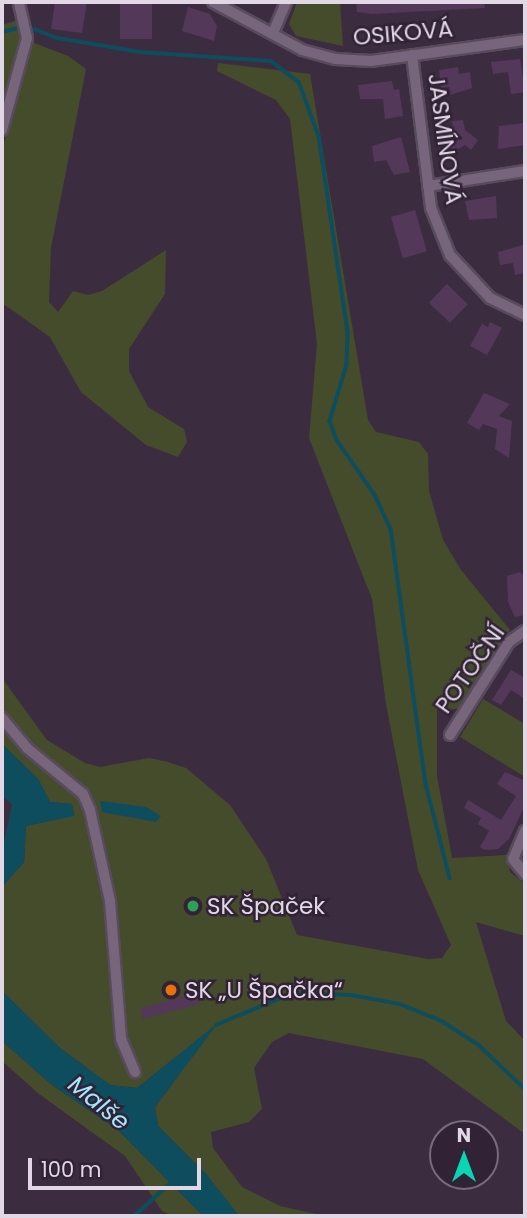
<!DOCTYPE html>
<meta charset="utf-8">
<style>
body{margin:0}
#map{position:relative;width:527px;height:1218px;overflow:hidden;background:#3c2c40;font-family:Poppins,sans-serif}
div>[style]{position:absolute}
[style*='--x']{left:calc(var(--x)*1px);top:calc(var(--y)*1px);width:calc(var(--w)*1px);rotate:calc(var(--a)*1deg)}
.green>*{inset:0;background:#454c2b}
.water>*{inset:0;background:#0e4d5d}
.stream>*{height:3.5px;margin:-1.75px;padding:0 1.75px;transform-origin:1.75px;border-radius:1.75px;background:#0e4d5d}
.building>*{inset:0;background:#53385a;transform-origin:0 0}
.roads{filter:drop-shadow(2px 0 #584b5c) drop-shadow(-2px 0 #584b5c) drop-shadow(0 2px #584b5c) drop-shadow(0 -2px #584b5c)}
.street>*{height:10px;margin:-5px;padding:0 5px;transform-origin:5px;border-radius:5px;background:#76657b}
.dots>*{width:19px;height:19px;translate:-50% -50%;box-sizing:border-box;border:4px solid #312236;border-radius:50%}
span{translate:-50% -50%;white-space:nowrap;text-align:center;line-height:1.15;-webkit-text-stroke:5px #312236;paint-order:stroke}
.street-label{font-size:23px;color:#e2d8e5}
.poi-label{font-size:23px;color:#e2d8e5}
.left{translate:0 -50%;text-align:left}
.water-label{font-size:24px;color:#a1e8fd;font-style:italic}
.frame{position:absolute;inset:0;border:4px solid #e2d8e5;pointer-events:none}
.north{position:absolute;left:429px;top:1120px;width:70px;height:70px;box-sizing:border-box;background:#312236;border:2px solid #786b7c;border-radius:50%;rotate:0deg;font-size:19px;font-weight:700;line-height:28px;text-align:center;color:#e2d8e5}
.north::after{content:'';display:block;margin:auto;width:24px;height:32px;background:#09d5b5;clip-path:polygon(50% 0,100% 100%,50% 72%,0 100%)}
.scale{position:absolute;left:28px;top:1158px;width:173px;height:32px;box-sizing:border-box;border:4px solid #e2d8e5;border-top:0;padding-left:9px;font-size:21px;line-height:24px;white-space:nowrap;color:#e2d8e5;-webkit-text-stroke:5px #312236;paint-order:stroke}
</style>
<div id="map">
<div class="green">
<div style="clip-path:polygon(297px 2px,340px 2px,343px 46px,296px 36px,289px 24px)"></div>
<div style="clip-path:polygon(18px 20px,22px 35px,2px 110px,2px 25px)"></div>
<div style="clip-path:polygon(29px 41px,68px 56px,86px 69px,51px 248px,49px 302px,58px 312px,73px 291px,88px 295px,102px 291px,166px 250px,165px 294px,129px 349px,129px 371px,148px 407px,184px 429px,187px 442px,178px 457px,146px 445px,81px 392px,50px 337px,2px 303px,2px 151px)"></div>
<div style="clip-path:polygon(218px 63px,310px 74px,368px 420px,376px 432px,419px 442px,428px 454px,429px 491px,443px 540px,461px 570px,510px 630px,460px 708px,450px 710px,433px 701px,437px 705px,437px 776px,452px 858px,506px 855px,510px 872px,525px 884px,525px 936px,476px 922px,506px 1021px,525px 1041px,525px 1134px,423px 1059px,289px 1033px,272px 1042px,254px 1068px,262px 1109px,249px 1122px,211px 1132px,213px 1148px,242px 1187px,280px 1206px,325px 1216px,239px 1216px,206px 1174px,158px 1126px,155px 1107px,215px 1026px,137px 1088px,110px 1085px,60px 1048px,2px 991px,2px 887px,24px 862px,26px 826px,74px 815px,72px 804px,50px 802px,38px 779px,2px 744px,2px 678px,47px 740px,85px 763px,100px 767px,149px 758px,168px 762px,186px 768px,230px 805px,266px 859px,297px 935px,428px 959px,442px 958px,451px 945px,418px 870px,386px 704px,372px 599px,309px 438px,317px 344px,290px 119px,276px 100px,217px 71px)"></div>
<div style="clip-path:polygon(483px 699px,525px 724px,525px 777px,460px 737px)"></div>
<div style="clip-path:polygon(2px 1041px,52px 1085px,118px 1130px,203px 1216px,172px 1216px,162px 1211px,125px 1156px,39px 1094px,2px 1061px)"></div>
</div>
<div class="water">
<div style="clip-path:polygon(2px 744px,38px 779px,50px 802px,72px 804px,74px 816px,26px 826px,24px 862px,2px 887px,2px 852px,12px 804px,2px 796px)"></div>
<div style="clip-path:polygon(100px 801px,146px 807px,161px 816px,156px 822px,102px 812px)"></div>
<div style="clip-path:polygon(2px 991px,60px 1048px,110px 1085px,137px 1088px,218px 1023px,155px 1107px,158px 1126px,206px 1174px,239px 1216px,203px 1216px,118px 1130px,52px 1085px,2px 1041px)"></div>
</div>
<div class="stream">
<div style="--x:2;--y:32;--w:25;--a:-14"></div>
<div style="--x:26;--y:26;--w:34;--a:21"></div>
<div style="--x:58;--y:38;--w:83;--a:9.7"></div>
<div style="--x:140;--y:52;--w:131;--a:3.9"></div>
<div style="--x:271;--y:61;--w:35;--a:37"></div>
<div style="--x:299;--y:82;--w:58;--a:69.7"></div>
<div style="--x:319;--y:136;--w:199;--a:81.6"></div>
<div style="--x:348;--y:333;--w:32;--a:92"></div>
<div style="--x:347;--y:365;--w:59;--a:106.9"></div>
<div style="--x:330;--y:421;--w:20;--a:70"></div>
<div style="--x:337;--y:440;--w:67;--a:55.4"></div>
<div style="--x:375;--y:495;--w:38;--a:65"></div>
<div style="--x:391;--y:529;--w:257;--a:82.2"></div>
<div style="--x:426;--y:784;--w:97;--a:75.7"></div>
<div style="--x:216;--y:1025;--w:83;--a:-22.6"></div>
<div style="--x:293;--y:993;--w:58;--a:2"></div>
<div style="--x:351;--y:995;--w:50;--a:10.4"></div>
<div style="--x:400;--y:1004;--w:45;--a:22"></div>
<div style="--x:442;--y:1021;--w:45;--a:33.3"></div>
<div style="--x:480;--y:1046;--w:62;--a:43.7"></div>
<div style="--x:134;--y:1216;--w:54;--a:-42"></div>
</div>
<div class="building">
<div style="clip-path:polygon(55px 2px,87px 2px,82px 33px,51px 29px)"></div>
<div style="left:120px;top:2px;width:32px;height:37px"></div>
<div style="clip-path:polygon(356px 2px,484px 2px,485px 8px,372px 14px,357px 12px)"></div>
<div style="clip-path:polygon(188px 7px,210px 14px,217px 26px,214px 41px,182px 31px)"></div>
<div style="clip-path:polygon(520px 59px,525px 92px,511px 94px,508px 72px,493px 74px,491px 62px)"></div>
<div style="clip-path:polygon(458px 67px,459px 74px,470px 72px,472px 88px,450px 95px,449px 87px,441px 88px,439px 70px)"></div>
<div style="clip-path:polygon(392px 81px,394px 90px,399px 89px,403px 116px,385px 119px,383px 99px,360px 99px,358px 85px)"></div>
<div style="clip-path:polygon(463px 120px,465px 130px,478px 140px,471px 150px,465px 145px,453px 152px,443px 145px,453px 132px,452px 121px)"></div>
<div style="clip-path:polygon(525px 123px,525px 145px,498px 149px,499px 126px)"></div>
<div style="clip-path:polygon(401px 137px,410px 172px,394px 175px,386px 160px,374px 162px,372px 146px)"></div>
<div style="clip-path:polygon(496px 196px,497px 218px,469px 220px,465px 201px)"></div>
<div style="left:415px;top:210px;width:43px;height:25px;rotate:74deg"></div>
<div style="clip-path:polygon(523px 245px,525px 273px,515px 275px,513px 263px,500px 265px,498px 252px)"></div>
<div style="left:447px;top:284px;width:29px;height:26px;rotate:44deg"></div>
<div style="clip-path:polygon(490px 322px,502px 328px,487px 355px,470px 346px,482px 324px,488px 327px)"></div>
<div style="clip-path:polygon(484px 393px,510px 404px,499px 416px,512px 421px,509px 458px,495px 449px,497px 429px,483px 424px,479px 430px,467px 423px)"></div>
<div style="clip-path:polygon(520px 572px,525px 577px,525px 615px,515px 617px,508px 602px,507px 576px)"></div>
<div style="clip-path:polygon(511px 670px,525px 678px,525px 699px,511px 690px,501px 705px,492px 700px)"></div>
<div style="clip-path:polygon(505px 772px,525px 781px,525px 805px,509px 839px,498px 849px,485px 850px,480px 847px,489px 831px,478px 824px,481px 818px,464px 808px,468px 800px,501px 820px,516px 796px,497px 784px)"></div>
<div style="left:197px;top:993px;width:11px;height:59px;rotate:75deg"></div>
</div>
<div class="roads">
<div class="street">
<div style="--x:213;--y:2;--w:101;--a:28.3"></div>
<div style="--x:302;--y:50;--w:34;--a:15"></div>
<div style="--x:335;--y:59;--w:36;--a:3"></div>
<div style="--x:371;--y:61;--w:155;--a:-7.8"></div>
<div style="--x:273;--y:33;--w:34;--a:-67"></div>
<div style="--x:412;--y:55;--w:154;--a:82.9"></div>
<div style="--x:431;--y:208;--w:51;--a:68"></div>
<div style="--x:450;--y:255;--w:59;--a:47.1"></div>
<div style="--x:490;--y:298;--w:39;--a:26"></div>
<div style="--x:2;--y:130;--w:95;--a:-74.8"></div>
<div style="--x:27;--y:38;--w:37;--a:-103"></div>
<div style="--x:428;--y:186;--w:98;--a:-8.8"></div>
<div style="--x:2;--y:718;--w:39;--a:50"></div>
<div style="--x:27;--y:748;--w:72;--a:39.4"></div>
<div style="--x:83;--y:794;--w:17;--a:66"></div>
<div style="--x:90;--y:810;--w:93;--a:77.6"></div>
<div style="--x:110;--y:901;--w:138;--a:85.4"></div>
<div style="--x:121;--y:1039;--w:36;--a:67"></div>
<div style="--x:450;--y:735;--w:110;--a:-57.6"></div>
<div style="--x:509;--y:642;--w:19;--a:-35"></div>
<div style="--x:525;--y:831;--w:30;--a:113"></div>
<div style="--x:513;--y:859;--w:19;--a:51"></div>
</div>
</div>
<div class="dots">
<div style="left:193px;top:906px;background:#2e9e5b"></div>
<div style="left:171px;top:990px;background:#e8710a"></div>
</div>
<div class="street-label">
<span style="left:403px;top:33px;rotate:-5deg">OSIKOVÁ</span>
<span style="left:445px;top:139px;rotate:82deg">JASMÍNOVÁ</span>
<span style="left:470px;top:669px;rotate:-55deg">POTOČNÍ</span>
</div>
<div class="poi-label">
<span class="left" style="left:207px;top:906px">SK Špaček</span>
<span class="left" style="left:185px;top:990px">SK „U Špačka“</span>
</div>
<div class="water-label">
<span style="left:99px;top:1103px;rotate:39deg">Malše</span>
</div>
<div class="frame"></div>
<div class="north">N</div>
<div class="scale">100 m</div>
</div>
